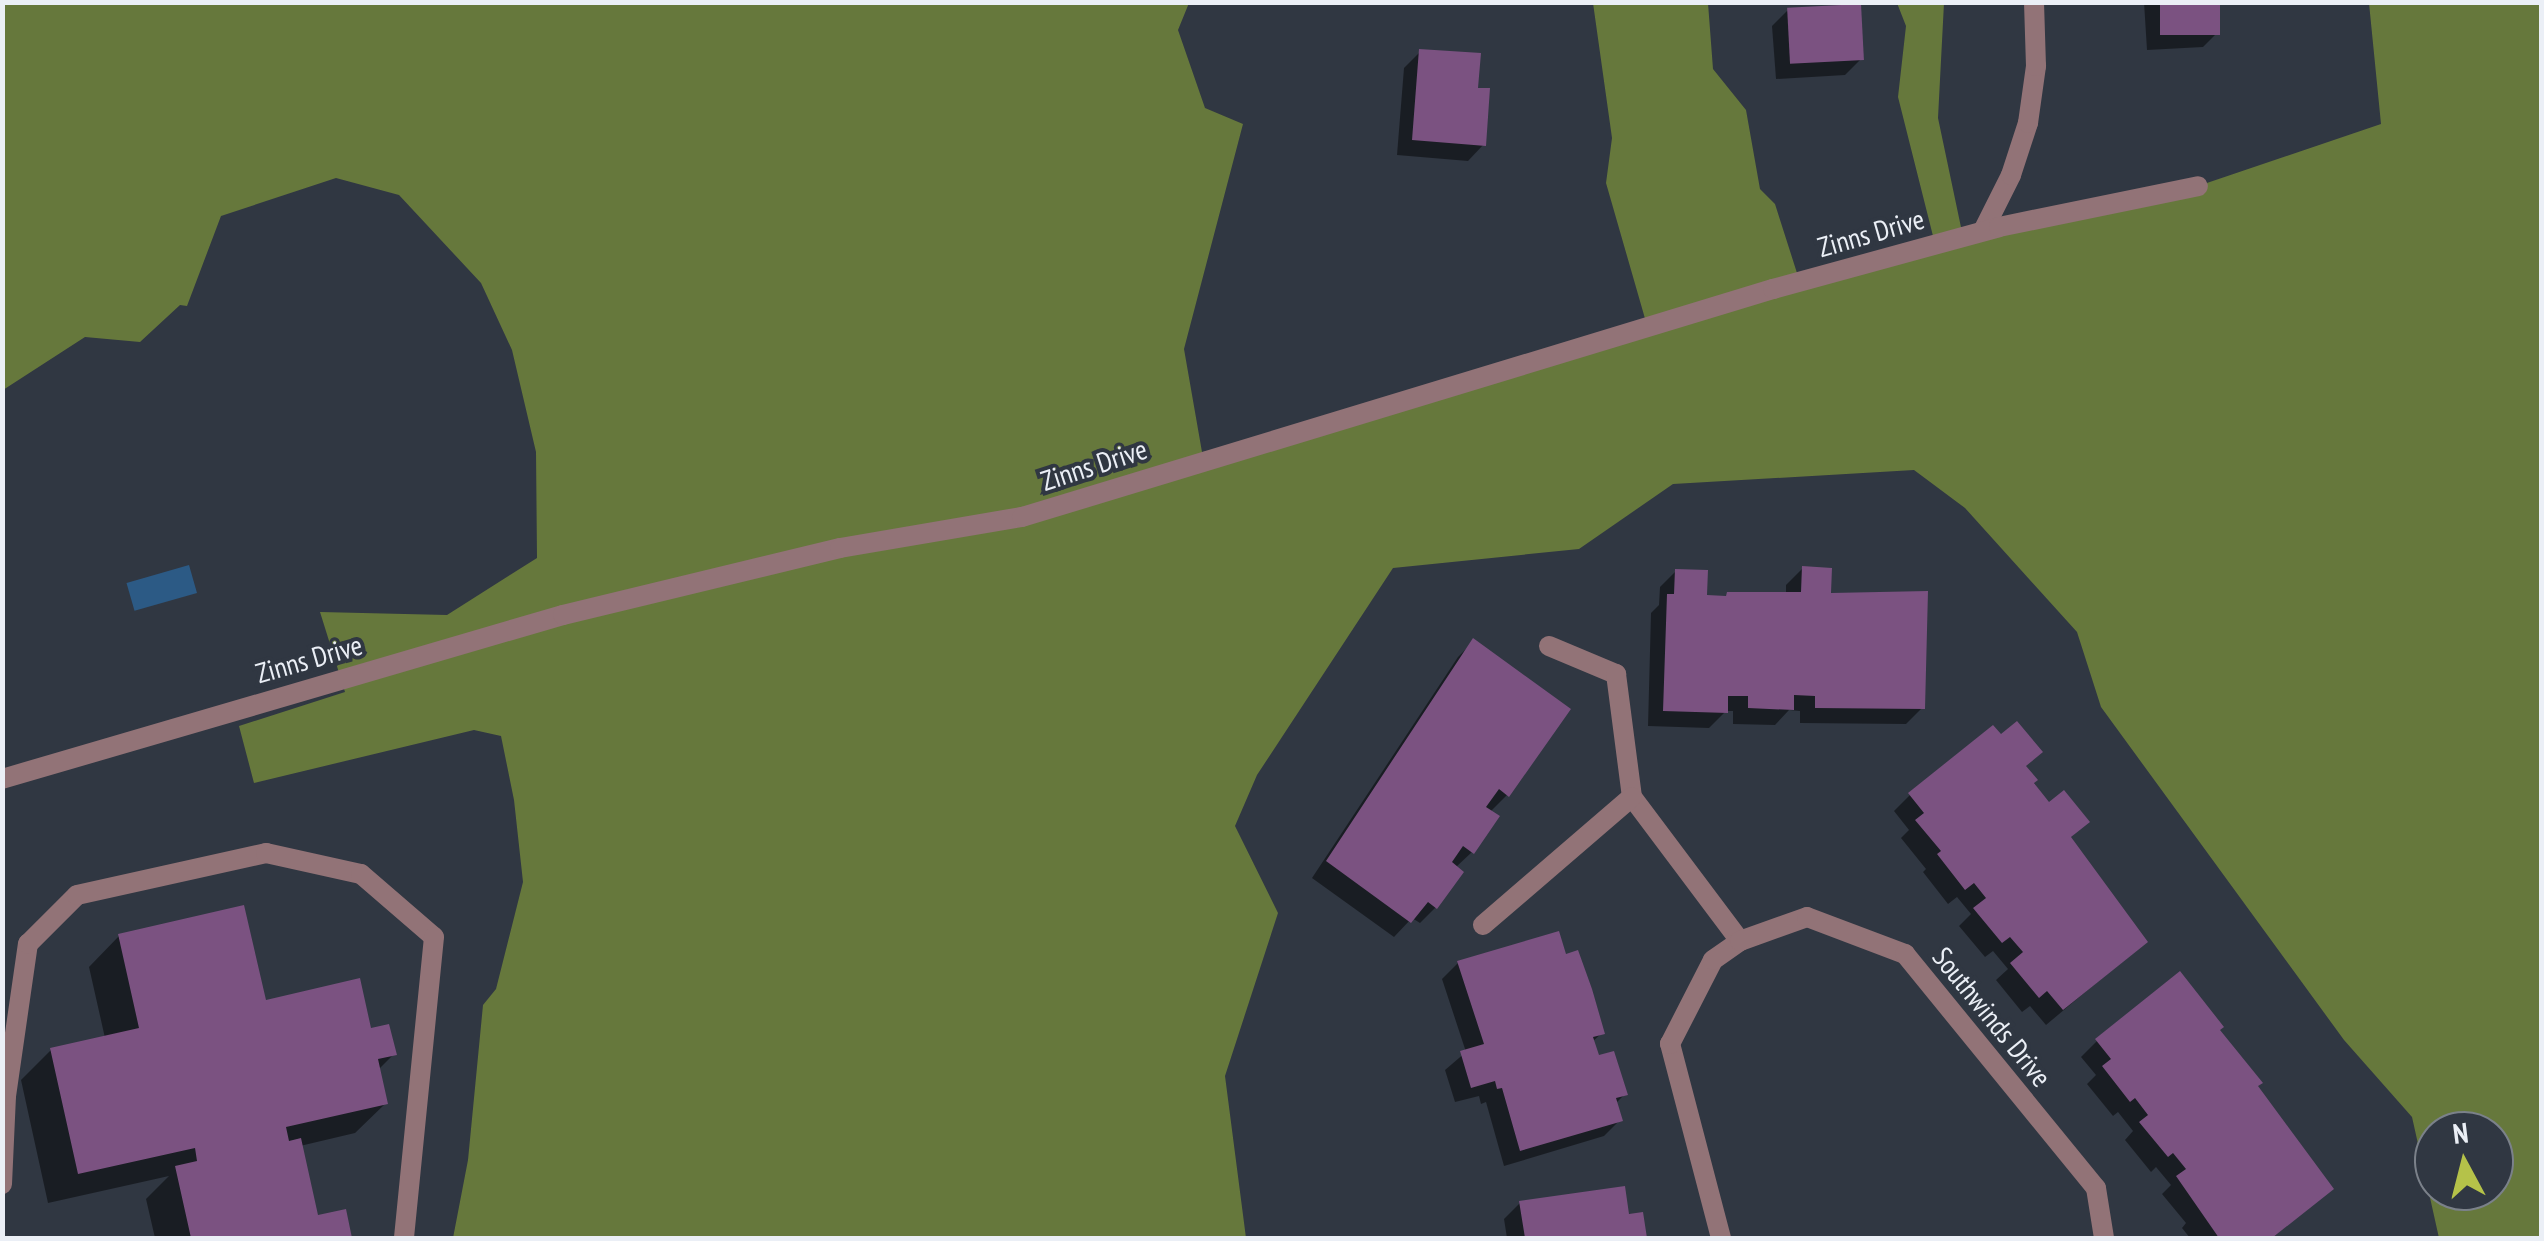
<!DOCTYPE html>
<style>
body{margin:0}
#map{position:relative;width:2544px;height:1241px;overflow:hidden;background:#303742;font-family:"PT Sans Narrow",sans-serif}
div>[style]{position:absolute}
[style*='--x']{left:calc(var(--x)*1px);top:calc(var(--y)*1px);width:calc(var(--w)*1px);rotate:calc(var(--a)*1deg)}
.forest>*{inset:0;background:#66783c}
.water>*{inset:0;background:#2c5a85;transform-origin:0 0}
.shadow>*{inset:0;background:#0007}
.building>*{inset:0;background:#7b5281;transform-origin:0 0}
.service>*{height:20px;margin:-10px;padding:0 10px;transform-origin:10px;border-radius:10px;background:#927377}
.minor>*{height:20px;margin:-10px;padding:0 10px;transform-origin:10px;border-radius:10px;background:#927377}
span{translate:-50% -50%;white-space:nowrap;text-align:center;line-height:1.15;-webkit-text-stroke:8px #303742;paint-order:stroke}
.street-label{font-size:28px;color:#ebeff6}
.frame{position:absolute;inset:0;border:5px solid #ebeff6;pointer-events:none}
.north{position:absolute;left:2414px;top:1111px;width:100px;height:100px;box-sizing:border-box;background:#303742;border:2px solid #7b818a;border-radius:50%;rotate:353deg;font-size:28px;font-weight:700;line-height:40px;text-align:center;color:#ebeff6}
.north::after{content:'';display:block;margin:auto;width:35px;height:45px;background:#b5c249;clip-path:polygon(50% 0,100% 100%,50% 72%,0 100%)}
</style>
<div id="map">
<div class="forest">
<div style="clip-path:polygon(evenodd,3px 3px,1189px 3px,1178px 30px,1205px 108px,1243px 124px,1184px 349px,1202px 452px,1227px 449px,1646px 322px,1606px 183px,1612px 138px,1593px 3px,1708px 3px,1713px 69px,1746px 110px,1760px 189px,1775px 204px,1797px 273px,1934px 240px,1898px 97px,1906px 26px,1897px 3px,1944px 3px,1938px 118px,1962px 232px,2198px 186px,2381px 124px,2369px 3px,2541px 3px,2541px 1238px,2439px 1238px,2412px 1117px,2344px 1040px,2101px 707px,2077px 632px,1965px 508px,1914px 470px,1673px 484px,1579px 549px,1393px 568px,1257px 775px,1235px 826px,1278px 913px,1225px 1076px,1246px 1238px,453px 1238px,468px 1160px,483px 1005px,496px 989px,523px 882px,514px 800px,501px 736px,474px 730px,254px 783px,239px 726px,345px 692px,320px 612px,447px 615px,537px 558px,536px 452px,512px 350px,481px 283px,399px 195px,336px 178px,221px 216px,187px 306px,180px 305px,140px 342px,85px 337px,3px 390px,3px 3px,2434px 1131px,2494px 1131px,2494px 1191px,2434px 1191px,2434px 1131px)"></div>
</div>
<div class="water">
<div style="left:189px;top:565px;width:29px;height:65px;rotate:74deg"></div>
</div>
<div class="shadow">
<div style="clip-path:polygon(2144px 2px,2217px 2px,2219px 31px,2203px 47px,2147px 50px)"></div>
<div style="clip-path:polygon(1788px 10px,1861px 59px,1845px 75px,1776px 79px,1772px 26px)"></div>
<div style="clip-path:polygon(1420px 52px,1475px 90px,1484px 144px,1468px 161px,1397px 155px,1404px 68px)"></div>
<div style="clip-path:polygon(1802px 569px,1922px 708px,1906px 724px,1800px 723px,1800px 711px,1789px 710px,1775px 725px,1733px 724px,1733px 711px,1726px 711px,1709px 728px,1648px 726px,1651px 613px,1659px 605px,1660px 587px,1676px 571px,1704px 598px,1786px 597px,1786px 585px)"></div>
<div style="clip-path:polygon(1474px 641px,1507px 795px,1490px 812px,1472px 852px,1455px 868px,1436px 907px,1420px 923px,1412px 918px,1394px 937px,1312px 878px,1458px 657px)"></div>
<div style="clip-path:polygon(2024px 768px,2049px 805px,2086px 822px,2069px 839px,2145px 942px,2046px 1025px,2030px 1006px,2022px 1012px,1996px 980px,2008px 969px,1993px 951px,1985px 957px,1959px 926px,1971px 914px,1957px 897px,1948px 904px,1923px 872px,1926px 869px,1901px 838px,1909px 830px,1894px 811px,1910px 795px)"></div>
<div style="clip-path:polygon(119px 936px,264px 1003px,369px 1031px,394px 1054px,378px 1070px,386px 1103px,355px 1133px,300px 1146px,316px 1218px,344px 1212px,350px 1238px,155px 1238px,146px 1199px,169px 1176px,48px 1203px,21px 1080px,51px 1050px,105px 1038px,89px 967px)"></div>
<div style="clip-path:polygon(1564px 957px,1602px 1033px,1592px 1042px,1597px 1058px,1625px 1094px,1615px 1104px,1620px 1120px,1604px 1136px,1504px 1166px,1486px 1102px,1481px 1104px,1479px 1096px,1455px 1102px,1445px 1070px,1466px 1052px,1442px 979px,1458px 963px)"></div>
<div style="clip-path:polygon(2217px 1031px,2331px 1189px,2272px 1238px,2190px 1238px,2182px 1228px,2186px 1223px,2162px 1194px,2171px 1185px,2156px 1167px,2151px 1172px,2125px 1140px,2133px 1131px,2118px 1112px,2113px 1116px,2087px 1084px,2096px 1075px,2081px 1057px,2097px 1041px)"></div>
<div style="clip-path:polygon(1520px 1203px,1641px 1215px,1645px 1238px,1507px 1238px,1504px 1219px)"></div>
</div>
<div class="building">
<div style="left:2160px;top:2px;width:60px;height:33px"></div>
<div style="left:1861px;top:4px;width:56px;height:74px;rotate:87deg"></div>
<div style="clip-path:polygon(1419px 49px,1481px 53px,1478px 88px,1490px 88px,1486px 146px,1412px 140px)"></div>
<div style="clip-path:polygon(1802px 566px,1832px 568px,1831px 593px,1928px 591px,1925px 709px,1815px 708px,1815px 696px,1794px 695px,1794px 710px,1748px 708px,1748px 696px,1728px 696px,1728px 713px,1663px 711px,1667px 594px,1674px 594px,1675px 569px,1708px 570px,1707px 595px,1726px 596px,1727px 592px,1801px 592px)"></div>
<div style="clip-path:polygon(1473px 638px,1571px 709px,1509px 797px,1499px 789px,1486px 807px,1500px 816px,1474px 854px,1463px 846px,1452px 862px,1464px 872px,1437px 909px,1428px 902px,1411px 923px,1326px 861px)"></div>
<div style="clip-path:polygon(2017px 721px,2043px 752px,2026px 766px,2038px 780px,2034px 783px,2049px 802px,2064px 790px,2090px 822px,2071px 837px,2148px 942px,2063px 1010px,2047px 991px,2039px 998px,2010px 963px,2023px 952px,2010px 937px,2002px 943px,1973px 908px,1986px 898px,1974px 883px,1965px 890px,1937px 854px,1941px 851px,1915px 820px,1924px 813px,1908px 793px,1993px 725px,2001px 734px)"></div>
<div style="clip-path:polygon(244px 905px,266px 1000px,360px 978px,371px 1028px,389px 1024px,397px 1055px,378px 1059px,388px 1104px,286px 1127px,289px 1141px,301px 1138px,318px 1215px,346px 1209px,352px 1238px,191px 1238px,175px 1166px,197px 1161px,195px 1148px,78px 1174px,50px 1048px,139px 1028px,118px 934px)"></div>
<div style="clip-path:polygon(1559px 931px,1566px 954px,1578px 950px,1592px 989px,1605px 1034px,1593px 1037px,1599px 1055px,1614px 1051px,1628px 1095px,1616px 1098px,1623px 1121px,1520px 1151px,1502px 1088px,1497px 1089px,1495px 1081px,1471px 1088px,1460px 1051px,1484px 1044px,1457px 961px)"></div>
<div style="clip-path:polygon(2180px 971px,2224px 1027px,2220px 1030px,2263px 1083px,2258px 1086px,2334px 1189px,2272px 1238px,2219px 1238px,2176px 1176px,2186px 1169px,2173px 1153px,2168px 1157px,2139px 1122px,2148px 1115px,2135px 1098px,2130px 1102px,2102px 1066px,2111px 1059px,2095px 1039px)"></div>
<div style="clip-path:polygon(1625px 1186px,1629px 1214px,1643px 1212px,1647px 1238px,1525px 1238px,1519px 1201px)"></div>
</div>
<div class="service">
<div style="--x:1983;--y:231;--w:63;--a:-63.4"></div>
<div style="--x:2011;--y:175;--w:55;--a:-71.9"></div>
<div style="--x:2028;--y:123;--w:58;--a:-82"></div>
<div style="--x:2036;--y:66;--w:64;--a:-91.8"></div>
<div style="--x:1549;--y:646;--w:73;--a:22.7"></div>
<div style="--x:1616;--y:674;--w:124;--a:82.6"></div>
<div style="--x:1632;--y:797;--w:180;--a:53.1"></div>
<div style="--x:1483;--y:925;--w:196;--a:-40.7"></div>
<div style="--x:2;--y:1184;--w:88;--a:-87.4"></div>
<div style="--x:6;--y:1096;--w:154;--a:-81.8"></div>
<div style="--x:28;--y:944;--w:69;--a:-45"></div>
<div style="--x:77;--y:895;--w:194;--a:-12.5"></div>
<div style="--x:266;--y:853;--w:97;--a:12.5"></div>
<div style="--x:361;--y:874;--w:96;--a:40.8"></div>
<div style="--x:434;--y:937;--w:302;--a:95.7"></div>
</div>
<div class="minor">
<div style="--x:2;--y:779;--w:584;--a:-16.3"></div>
<div style="--x:563;--y:615;--w:285;--a:-13.6"></div>
<div style="--x:840;--y:548;--w:185;--a:-9.7"></div>
<div style="--x:1022;--y:517;--w:785;--a:-16.89"></div>
<div style="--x:1773;--y:289;--w:234;--a:-15.3"></div>
<div style="--x:1999;--y:227;--w:203;--a:-11.6"></div>
<div style="--x:1721;--y:1238;--w:201;--a:-104.7"></div>
<div style="--x:1670;--y:1044;--w:94;--a:-62.9"></div>
<div style="--x:1713;--y:960;--w:33;--a:-35"></div>
<div style="--x:1740;--y:941;--w:71;--a:-19.7"></div>
<div style="--x:1807;--y:917;--w:105;--a:20.7"></div>
<div style="--x:1905;--y:954;--w:302;--a:50.8"></div>
<div style="--x:2096;--y:1188;--w:51;--a:80.9"></div>
</div>
<div class="street-label">
<span style="left:1871px;top:233px;rotate:-16deg">Zinns Drive</span>
<span style="left:1094px;top:465px;rotate:-18deg">Zinns Drive</span>
<span style="left:309px;top:659px;rotate:-16deg">Zinns Drive</span>
<span style="left:1992px;top:1017px;rotate:51deg">Southwinds Drive</span>
</div>
<div class="frame"></div>
<div class="north">N</div>
</div>
